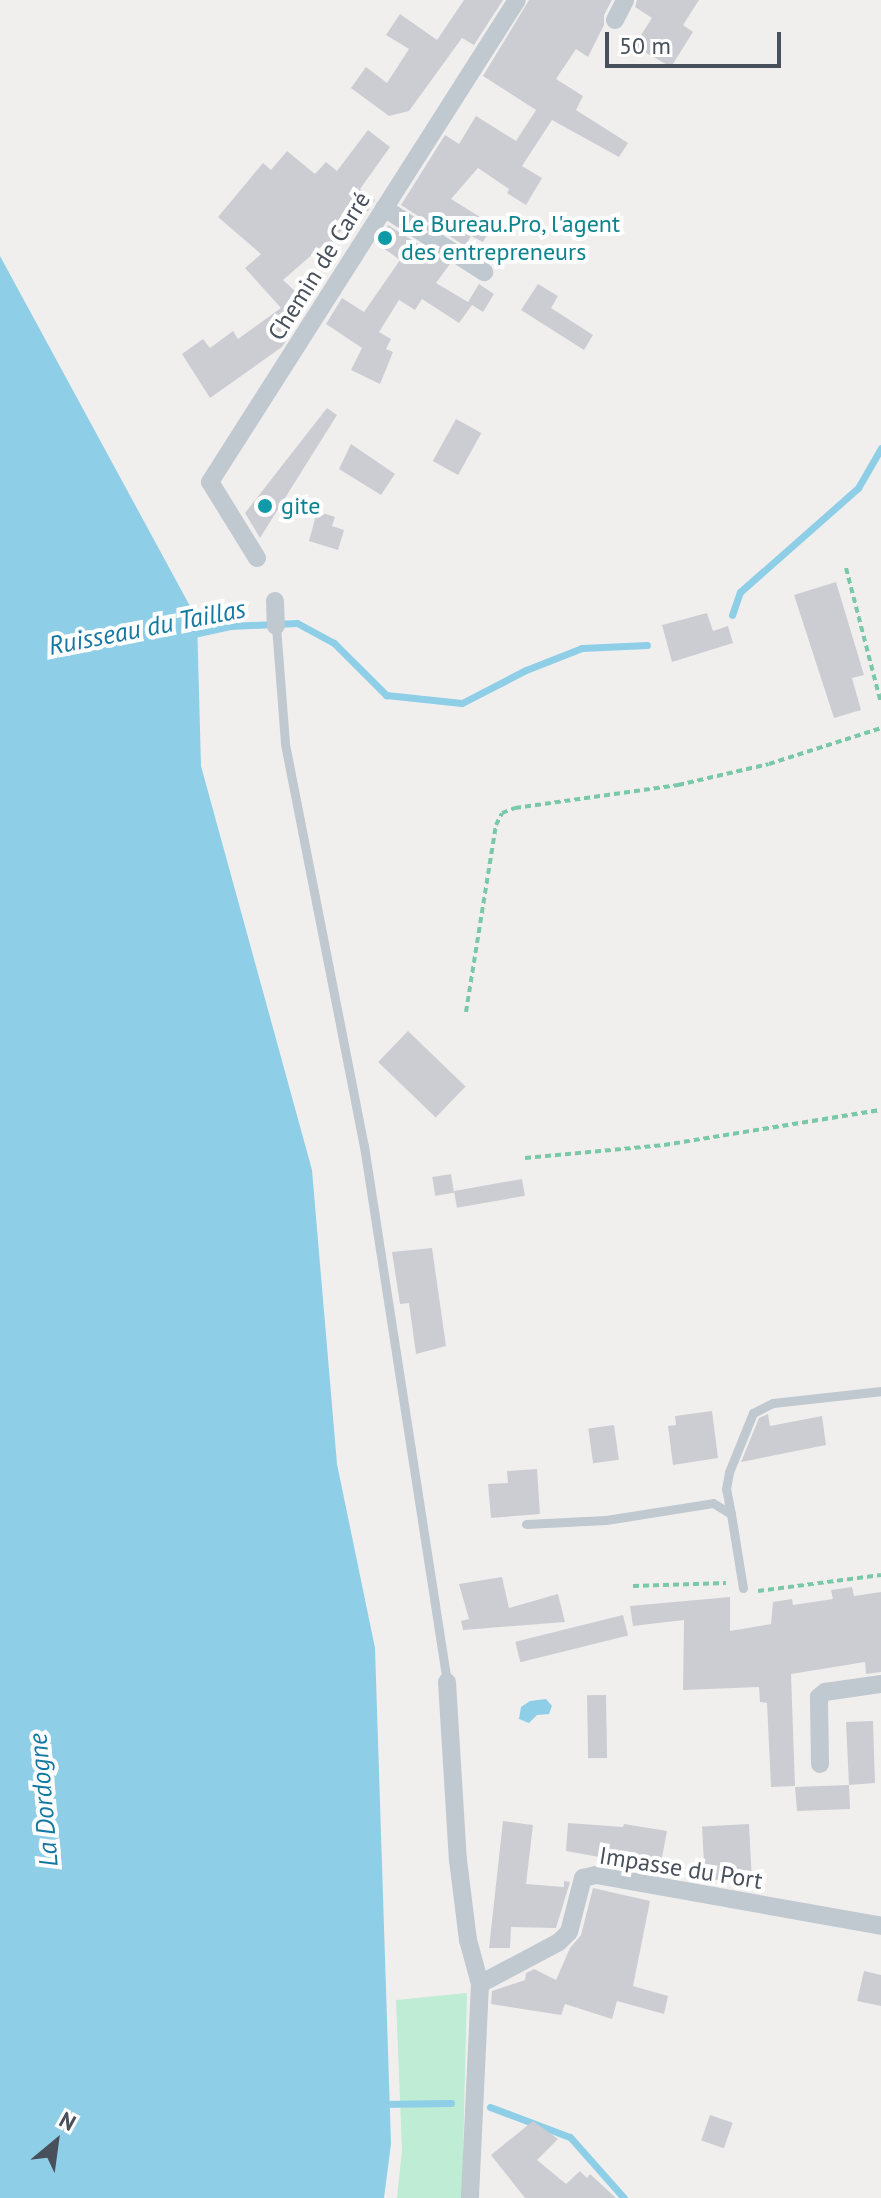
<!DOCTYPE html>
<meta charset="utf-8">
<style>
body{margin:0}
#map{position:relative;width:881px;height:2198px;overflow:hidden;background:#f1efee;font-family:"PT Sans",sans-serif}
div>[style]{position:absolute}
[style*='--x']{left:calc(var(--x)*1px);top:calc(var(--y)*1px);width:calc(var(--w)*1px);rotate:calc(var(--a)*1deg)}
.green>*{inset:0;background:#bfecd4}
.water>*{inset:0;background:#8ecee7}
.stream>*{height:7px;margin:-3.5px;padding:0 3.5px;transform-origin:3.5px;border-radius:3.5px;background:#8ecee7}
.building>*{inset:0;background:#cccdd3;transform-origin:0 0}
.path>*{height:4px;margin-top:-2px;transform-origin:0;background:repeating-linear-gradient(90deg,#79c9a8 0 6px,transparent 0 10px)}
.lane>*{height:9px;margin:-4.5px;padding:0 4.5px;transform-origin:4.5px;border-radius:4.5px;background:#c0c8d0}
.street>*{height:18px;margin:-9px;padding:0 9px;transform-origin:9px;border-radius:9px;background:#c0c8d0}
.dots>*{width:22px;height:22px;translate:-50% -50%;box-sizing:border-box;border:4px solid #fff;border-radius:50%}
span{translate:-50% -50%;white-space:nowrap;text-align:center;line-height:1.15;-webkit-text-stroke:8px #fff;paint-order:stroke}
.culture-label{font-size:24px;color:#0d838f}
.left{translate:0 -50%;text-align:left}
.street-label{font-size:24px;color:#48505b}
.water-label{font-size:26px;color:#1479a2;font-style:italic}
.north{position:absolute;left:16px;top:2102px;width:80px;height:80px;-webkit-text-stroke:6px #fff;paint-order:stroke;rotate:29deg;font-size:22px;font-weight:700;line-height:32px;text-align:center;color:#48505b}
.north::after{content:'';display:block;margin:auto;width:28px;height:36px;background:#48505b;clip-path:polygon(50% 0,100% 100%,50% 72%,0 100%)}
.scale{position:absolute;left:605px;top:32px;width:176px;height:36px;box-sizing:border-box;border:4px solid #48505b;border-top:0;padding-left:10px;font-size:24px;line-height:28px;white-space:nowrap;color:#48505b;-webkit-text-stroke:6px #fff;paint-order:stroke}
</style>
<div id="map">
<div class="green">
<div style="clip-path:polygon(467px 1993px,462px 2198px,397px 2198px,402px 2150px,396px 2000px)"></div>
</div>
<div class="water">
<div style="clip-path:polygon(0 256px,197px 619px,201px 766px,312px 1170px,337px 1464px,375px 1648px,391px 2144px,384px 2198px,0 2198px)"></div>
<div style="clip-path:polygon(546px 1699px,552px 1706px,549px 1714px,537px 1715px,529px 1723px,519px 1719px,521px 1707px,530px 1701px)"></div>
</div>
<div class="stream">
<div style="--x:732;--y:615;--w:24;--a:-71"></div>
<div style="--x:740;--y:592;--w:157;--a:-41.4"></div>
<div style="--x:858;--y:488;--w:46;--a:-60.1"></div>
<div style="--x:189;--y:635;--w:42;--a:-12.4"></div>
<div style="--x:230;--y:626;--w:67;--a:-2.6"></div>
<div style="--x:297;--y:623;--w:42;--a:28.4"></div>
<div style="--x:334;--y:643;--w:74;--a:45"></div>
<div style="--x:386;--y:695;--w:76;--a:6"></div>
<div style="--x:462;--y:703;--w:72;--a:-27.3"></div>
<div style="--x:526;--y:670;--w:60;--a:-21.4"></div>
<div style="--x:582;--y:648;--w:65;--a:-2.6"></div>
<div style="--x:381;--y:2104;--w:70;--a:-0.8"></div>
<div style="--x:490;--y:2107;--w:85;--a:20.6"></div>
<div style="--x:570;--y:2137;--w:81;--a:48.5"></div>
</div>
<div class="building">
<div style="clip-path:polygon(464px 0,503px 0,474px 45px,462px 38px,409px 111px,389px 116px,351px 88px,366px 67px,387px 83px,409px 49px,386px 35px,400px 14px,437px 40px)"></div>
<div style="clip-path:polygon(529px 0,612px 0,604px 15px,604px 25px,588px 57px,576px 49px,556px 79px,583px 96px,576px 110px,628px 143px,619px 157px,552px 120px,522px 166px,542px 178px,526px 205px,507px 193px,509px 189px,478px 168px,451px 199px,493px 225px,483px 242px,471px 236px,465px 246px,401px 205px,445px 135px,459px 144px,476px 116px,516px 141px,536px 110px,483px 76px)"></div>
<div style="clip-path:polygon(637px 0,699px 0,683px 25px,693px 32px,671px 67px,634px 46px,652px 18px,635px 7px)"></div>
<div style="clip-path:polygon(368px 130px,390px 147px,360px 189px,375px 200px,355px 232px,345px 226px,326px 250px,322px 246px,283px 280px,309px 304px,282px 347px,210px 398px,182px 354px,203px 339px,210px 348px,233px 331px,238px 339px,281px 308px,245px 268px,261px 254px,218px 217px,263px 163px,271px 170px,287px 151px,315px 174px,326px 162px,337px 171px)"></div>
<div style="clip-path:polygon(388px 225px,450px 264px,436px 283px,468px 302px,479px 284px,494px 294px,483px 312px,472px 305px,459px 323px,422px 299px,415px 310px,399px 300px,379px 332px,391px 339px,386px 349px,393px 352px,380px 384px,351px 370px,362px 348px,326px 324px,342px 298px,364px 312px,400px 260px,376px 243px)"></div>
<div style="clip-path:polygon(538px 284px,558px 296px,551px 308px,593px 335px,584px 350px,521px 310px)"></div>
<div style="clip-path:polygon(327px 408px,337px 415px,260px 538px,245px 513px)"></div>
<div style="left:456px;top:419px;width:29px;height:48px;rotate:29deg"></div>
<div style="clip-path:polygon(351px 444px,395px 474px,381px 495px,339px 469px)"></div>
<div style="clip-path:polygon(317px 511px,335px 517px,332px 526px,344px 530px,338px 550px,309px 541px)"></div>
<div style="clip-path:polygon(836px 582px,864px 675px,852px 678px,861px 710px,834px 718px,794px 595px)"></div>
<div style="clip-path:polygon(707px 613px,713px 631px,728px 626px,733px 643px,672px 662px,662px 625px)"></div>
<div style="left:408px;top:1031px;width:80px;height:43px;rotate:44deg"></div>
<div style="left:451px;top:1174px;width:19px;height:19px;rotate:81deg"></div>
<div style="left:522px;top:1179px;width:17px;height:69px;rotate:80deg"></div>
<div style="clip-path:polygon(432px 1248px,446px 1346px,416px 1354px,409px 1303px,400px 1304px,392px 1252px)"></div>
<div style="clip-path:polygon(712px 1411px,718px 1458px,673px 1465px,668px 1426px,676px 1425px,675px 1416px)"></div>
<div style="clip-path:polygon(768px 1414px,770px 1426px,822px 1416px,826px 1445px,741px 1462px,759px 1418px)"></div>
<div style="left:614px;top:1425px;width:35px;height:26px;rotate:82deg"></div>
<div style="clip-path:polygon(537px 1469px,540px 1514px,491px 1518px,488px 1484px,508px 1483px,507px 1471px)"></div>
<div style="clip-path:polygon(502px 1577px,509px 1608px,558px 1594px,565px 1622px,463px 1630px,461px 1621px,469px 1619px,459px 1584px)"></div>
<div style="clip-path:polygon(852px 1587px,854px 1596px,881px 1592px,881px 1672px,866px 1674px,865px 1662px,791px 1674px,795px 1786px,771px 1787px,767px 1703px,760px 1702px,759px 1687px,683px 1690px,684px 1620px,633px 1626px,630px 1606px,730px 1597px,730px 1631px,771px 1624px,773px 1602px,792px 1599px,793px 1605px,833px 1599px,831px 1590px)"></div>
<div style="left:623px;top:1615px;width:21px;height:111px;rotate:76deg"></div>
<div style="left:606px;top:1695px;width:63px;height:19px;rotate:89deg"></div>
<div style="clip-path:polygon(873px 1721px,875px 1783px,849px 1785px,850px 1809px,797px 1811px,795px 1787px,849px 1785px,846px 1722px)"></div>
<div style="clip-path:polygon(503px 1821px,533px 1825px,526px 1884px,564px 1887px,564px 1881px,570px 1882px,556px 1928px,511px 1927px,510px 1948px,489px 1948px)"></div>
<div style="clip-path:polygon(568px 1823px,623px 1827px,624px 1824px,667px 1831px,660px 1868px,566px 1851px)"></div>
<div style="left:749px;top:1824px;width:54px;height:47px;rotate:87deg"></div>
<div style="clip-path:polygon(593px 1888px,650px 1901px,633px 1986px,668px 1996px,664px 2014px,617px 2001px,612px 2019px,565px 2004px,561px 2015px,491px 2004px,492px 1991px,525px 1980px,526px 1973px,534px 1969px,556px 1980px,570px 1948px,581px 1935px)"></div>
<div style="clip-path:polygon(864px 1971px,881px 1975px,881px 2006px,857px 2001px)"></div>
<div style="left:710px;top:2115px;width:24px;height:27px;rotate:19deg"></div>
<div style="clip-path:polygon(533px 2121px,558px 2139px,537px 2160px,566px 2184px,580px 2171px,587px 2178px,590px 2174px,616px 2198px,525px 2198px,491px 2155px)"></div>
</div>
<div class="path">
<div style="--x:846;--y:568;--w:139;--a:75.5"></div>
<div style="--x:466;--y:1012;--w:189;--a:-80.9"></div>
<div style="--x:496;--y:825;--w:13;--a:-63"></div>
<div style="--x:502;--y:813;--w:14;--a:-21"></div>
<div style="--x:515;--y:808;--w:165;--a:-8"></div>
<div style="--x:678;--y:785;--w:93;--a:-13"></div>
<div style="--x:769;--y:764;--w:118;--a:-17.8"></div>
<div style="--x:525;--y:1158;--w:140;--a:-5.3"></div>
<div style="--x:664;--y:1145;--w:220;--a:-9.2"></div>
<div style="--x:633;--y:1586;--w:93;--a:-1.8"></div>
<div style="--x:758;--y:1591;--w:124;--a:-7.4"></div>
</div>
<div class="lane">
<div style="--x:276;--y:626;--w:118;--a:85.6"></div>
<div style="--x:285;--y:744;--w:410;--a:78.9"></div>
<div style="--x:364;--y:1146;--w:542;--a:81.2"></div>
<div style="--x:731;--y:1514;--w:25;--a:-101"></div>
<div style="--x:726;--y:1489;--w:17;--a:-80"></div>
<div style="--x:729;--y:1472;--w:64;--a:-67.9"></div>
<div style="--x:753;--y:1413;--w:22;--a:-27"></div>
<div style="--x:773;--y:1403;--w:109;--a:-6.3"></div>
<div style="--x:526;--y:1524;--w:80;--a:-2.9"></div>
<div style="--x:606;--y:1520;--w:108;--a:-9"></div>
<div style="--x:713;--y:1503;--w:21;--a:31"></div>
<div style="--x:731;--y:1514;--w:75;--a:80.8"></div>
</div>
<div class="street">
<div style="--x:615;--y:20;--w:22;--a:-63"></div>
<div style="--x:384;--y:208;--w:119;--a:32.6"></div>
<div style="--x:257;--y:558;--w:89;--a:-121.7"></div>
<div style="--x:210;--y:482;--w:571;--a:-57.51"></div>
<div style="--x:275;--y:601;--w:25;--a:88"></div>
<div style="--x:447;--y:1682;--w:178;--a:86.5"></div>
<div style="--x:458;--y:1860;--w:81;--a:82.9"></div>
<div style="--x:468;--y:1940;--w:46;--a:74.7"></div>
<div style="--x:480;--y:1984;--w:214;--a:92.7"></div>
<div style="--x:820;--y:1764;--w:67;--a:-90.9"></div>
<div style="--x:819;--y:1697;--w:8;--a:-40"></div>
<div style="--x:825;--y:1692;--w:57;--a:-8.1"></div>
<div style="--x:480;--y:1984;--w:89;--a:-28"></div>
<div style="--x:559;--y:1942;--w:14;--a:-45"></div>
<div style="--x:569;--y:1932;--w:56;--a:-75.5"></div>
<div style="--x:583;--y:1878;--w:13;--a:-13"></div>
<div style="--x:596;--y:1875;--w:290;--a:10.1"></div>
</div>
<div class="dots">
<div style="left:385px;top:238px;background:#0f9aa8"></div>
<div style="left:265px;top:506px;background:#0f9aa8"></div>
</div>
<div class="culture-label">
<span class="left" style="left:401px;top:238px">Le Bureau.Pro, l'agent<br>des entrepreneurs</span>
<span class="left" style="left:281px;top:506px">gite</span>
</div>
<div class="street-label">
<span style="left:319px;top:266px;rotate:-58deg">Chemin de Carré</span>
<span style="left:681px;top:1868px;rotate:9deg">Impasse du Port</span>
</div>
<div class="water-label">
<span style="left:147px;top:627px;rotate:-11deg">Ruisseau du Taillas</span>
<span style="left:43px;top:1800px;rotate:-95deg">La Dordogne</span>
</div>
<div class="north">N</div>
<div class="scale">50 m</div>
</div>
